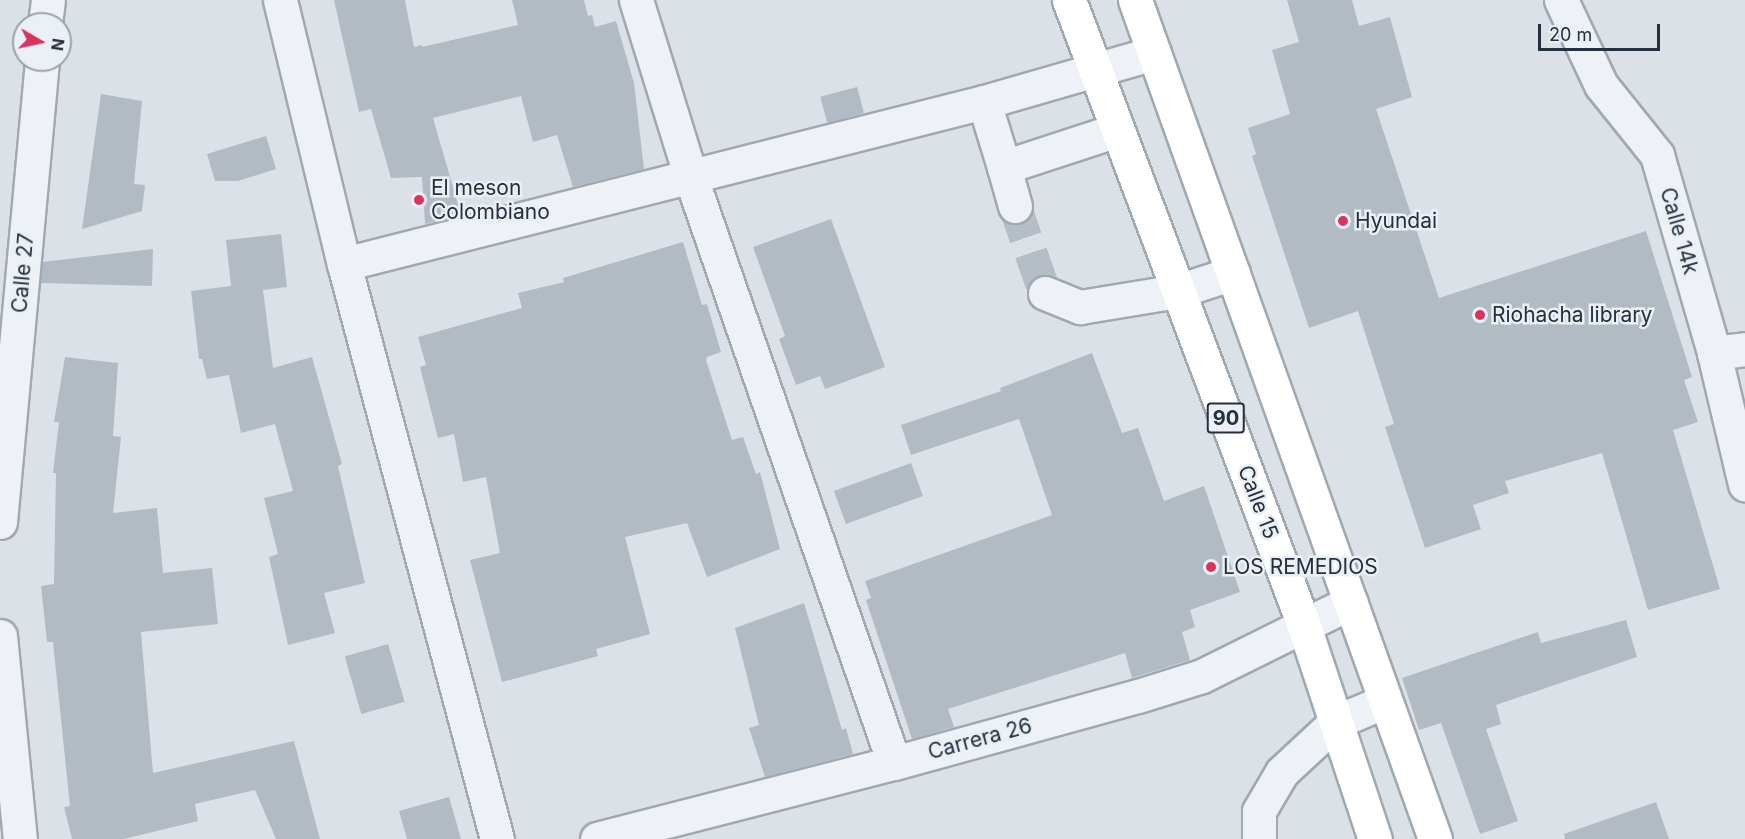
<!DOCTYPE html>
<style>
body{margin:0}
#map{position:relative;width:1745px;height:839px;overflow:hidden;background:#dbe1e7;font-family:Inter,sans-serif}
div>[style]{position:absolute}
[style*='--x']{left:calc(var(--x)*1px);top:calc(var(--y)*1px);width:calc(var(--w)*1px);rotate:calc(var(--a)*1deg)}
.building>*{inset:0;background:#b2bbc4;transform-origin:0 0}
.minor-tunnel>*{height:33px;margin-top:-16.5px;transform-origin:0;background:repeating-linear-gradient(90deg,#b6bec5 0 33px,transparent 0 49px)}
.roads{filter:drop-shadow(2px 0 #a0a8b1) drop-shadow(-2px 0 #a0a8b1) drop-shadow(0 2px #a0a8b1) drop-shadow(0 -2px #a0a8b1)}
.minor>*{height:33px;margin:-16.5px;padding:0 16.5px;transform-origin:16.5px;border-radius:16.5px;background:#eef1f5}
.highway>*{height:33px;margin:-16.5px;padding:0 16.5px;transform-origin:16.5px;border-radius:16.5px;background:#fff}
.dots>*{width:16px;height:16px;translate:-50% -50%;box-sizing:border-box;border:3px solid #eaf0f5;border-radius:50%}
span{translate:-50% -50%;white-space:nowrap;text-align:center;line-height:1.15;-webkit-text-stroke:5px #eaf0f5;paint-order:stroke}
.shield-label span{padding:2px 4px;background:#eaf0f5;border:2px solid;border-radius:4px;-webkit-text-stroke-width:0}
.shield-label{font-size:20px;color:#24303e;font-weight:700}
.poi-label{font-size:21px;color:#24303e}
.left{translate:0 -50%;text-align:left}
.street-label{font-size:21px;color:#24303e}
.north{position:absolute;left:12px;top:12px;width:60px;height:60px;box-sizing:border-box;background:#eaf0f5;border:2px solid #9ba3ac;border-radius:50%;rotate:99deg;font-size:16px;font-weight:700;line-height:24px;text-align:center;color:#24303e}
.north::after{content:'';display:block;margin:auto;width:21px;height:27px;background:#d7355e;clip-path:polygon(50% 0,100% 100%,50% 72%,0 100%)}
.scale{position:absolute;left:1538px;top:24px;width:122px;height:27px;box-sizing:border-box;border:3px solid #24303e;border-top:0;padding-left:8px;font-size:18px;line-height:21px;white-space:nowrap;color:#24303e;-webkit-text-stroke:4px #eaf0f5;paint-order:stroke}
</style>
<div id="map">
<div class="building">
<div style="clip-path:polygon(334px 0,405px 0,414px 47px,422px 45px,422px 47px,518px 25px,512px 0,584px 0,588px 16px,592px 15px,595px 27px,616px 21px,634px 83px,644px 169px,573px 187px,557px 135px,533px 142px,521px 96px,433px 118px,461px 215px,425px 224px,422px 177px,391px 178px,371px 109px,359px 112px)"></div>
<div style="clip-path:polygon(1287px 0,1352px 0,1359px 26px,1390px 17px,1412px 97px,1376px 109px,1439px 298px,1646px 231px,1692px 377px,1684px 380px,1698px 422px,1673px 430px,1720px 589px,1648px 610px,1602px 453px,1505px 481px,1509px 493px,1473px 505px,1481px 529px,1425px 548px,1385px 427px,1394px 424px,1358px 311px,1309px 328px,1252px 156px,1256px 154px,1248px 128px,1290px 114px,1272px 50px,1299px 42px)"></div>
<div style="left:857px;top:87px;width:27px;height:38px;rotate:75deg"></div>
<div style="clip-path:polygon(101px 94px,142px 101px,134px 184px,145px 185px,142px 211px,82px 229px)"></div>
<div style="clip-path:polygon(266px 136px,276px 169px,238px 181px,215px 181px,207px 154px)"></div>
<div style="clip-path:polygon(831px 219px,885px 367px,825px 389px,820px 376px,796px 385px,779px 339px,785px 336px,753px 247px)"></div>
<div style="clip-path:polygon(281px 234px,287px 287px,263px 290px,273px 368px,312px 357px,342px 464px,338px 466px,365px 583px,324px 593px,335px 633px,288px 645px,269px 557px,278px 554px,264px 498px,293px 491px,275px 424px,241px 433px,229px 375px,207px 379px,202px 359px,199px 359px,191px 291px,231px 286px,226px 240px)"></div>
<div style="clip-path:polygon(683px 242px,702px 305px,707px 304px,721px 352px,707px 357px,706px 360px,732px 440px,743px 437px,756px 474px,760px 472px,780px 549px,707px 577px,687px 523px,625px 537px,650px 634px,596px 649px,598px 656px,502px 682px,470px 560px,500px 553px,486px 477px,463px 482px,454px 434px,438px 438px,420px 367px,426px 365px,418px 337px,522px 308px,518px 293px,564px 282px,563px 278px)"></div>
<div style="clip-path:polygon(153px 249px,152px 286px,41px 283px,42px 262px)"></div>
<div style="clip-path:polygon(1092px 353px,1122px 433px,1138px 428px,1164px 501px,1204px 486px,1240px 592px,1190px 610px,1195px 627px,1182px 632px,1190px 660px,1132px 678px,1125px 653px,948px 709px,954px 727px,912px 739px,866px 600px,871px 598px,865px 581px,1052px 515px,1019px 419px,911px 455px,901px 425px,1001px 391px,1000px 388px)"></div>
<div style="clip-path:polygon(65px 357px,118px 363px,113px 436px,121px 437px,113px 513px,157px 508px,163px 573px,212px 568px,218px 624px,141px 632px,153px 773px,294px 741px,320px 839px,276px 839px,255px 790px,195px 804px,198px 821px,124px 839px,72px 839px,64px 807px,70px 806px,53px 642px,47px 642px,41px 586px,54px 584px,56px 473px,53px 473px,59px 422px,54px 422px)"></div>
<div style="left:911px;top:463px;width:35px;height:82px;rotate:70deg"></div>
<div style="clip-path:polygon(804px 603px,842px 730px,846px 728px,853px 754px,765px 777px,749px 728px,759px 725px,735px 628px)"></div>
<div style="clip-path:polygon(1626px 620px,1637px 657px,1496px 705px,1501px 724px,1486px 729px,1518px 821px,1480px 834px,1441px 723px,1419px 730px,1402px 678px,1538px 632px,1541px 643px)"></div>
<div style="left:388px;top:644px;width:60px;height:45px;rotate:74deg"></div>
<div style="clip-path:polygon(449px 797px,461px 839px,407px 839px,399px 811px)"></div>
<div style="clip-path:polygon(1656px 802px,1669px 839px,1565px 839px,1564px 834px)"></div>
</div>
<div class="minor-tunnel">
<div style="--x:1015;--y:206;--w:92;--a:71"></div>
</div>
<div class="roads">
<div class="minor">
<div style="--x:280;--y:0;--w:272;--a:76.4"></div>
<div style="--x:344;--y:264;--w:595;--a:75.1"></div>
<div style="--x:636;--y:0;--w:186;--a:72.8"></div>
<div style="--x:691;--y:178;--w:619;--a:70.86"></div>
<div style="--x:1561;--y:0;--w:94;--a:64.8"></div>
<div style="--x:1601;--y:85;--w:90;--a:51.3"></div>
<div style="--x:1657;--y:155;--w:206;--a:73.9"></div>
<div style="--x:1714;--y:353;--w:135;--a:76.7"></div>
<div style="--x:45;--y:24;--w:24;--a:-83"></div>
<div style="--x:984;--y:102;--w:68;--a:72.9"></div>
<div style="--x:1015;--y:206;--w:41;--a:-105.8"></div>
<div style="--x:1004;--y:167;--w:119;--a:-18.1"></div>
<div style="--x:344;--y:264;--w:660;--a:-14.2"></div>
<div style="--x:984;--y:102;--w:177;--a:-16.1"></div>
<div style="--x:1045;--y:293;--w:38;--a:22"></div>
<div style="--x:1080;--y:307;--w:99;--a:-9.3"></div>
<div style="--x:1178;--y:291;--w:58;--a:-18.1"></div>
<div style="--x:1714;--y:353;--w:31;--a:-7"></div>
<div style="--x:0;--y:522;--w:464;--a:-84.8"></div>
<div style="--x:0;--y:636;--w:204;--a:84.4"></div>
<div style="--x:597;--y:839;--w:307;--a:-14.4"></div>
<div style="--x:894;--y:763;--w:253;--a:-15.4"></div>
<div style="--x:1138;--y:696;--w:67;--a:-17.4"></div>
<div style="--x:1202;--y:676;--w:166;--a:-26.4"></div>
<div style="--x:1259;--y:839;--w:28;--a:-90"></div>
<div style="--x:1259;--y:811;--w:45;--a:-59.5"></div>
<div style="--x:1282;--y:772;--w:74;--a:-42.8"></div>
<div style="--x:1336;--y:722;--w:53;--a:-23.2"></div>
</div>
<div class="highway">
<div style="--x:1069;--y:0;--w:665;--a:69.41"></div>
<div style="--x:1303;--y:623;--w:228;--a:71.6"></div>
<div style="--x:1135;--y:0;--w:891;--a:70.32"></div>
</div>
</div>
<div class="dots">
<div style="left:419px;top:200px;background:#d7355e"></div>
<div style="left:1343px;top:221px;background:#d7355e"></div>
<div style="left:1480px;top:315px;background:#d7355e"></div>
<div style="left:1211px;top:567px;background:#d7355e"></div>
</div>
<div class="shield-label">
<span style="left:1226px;top:418px">90</span>
</div>
<div class="poi-label">
<span class="left" style="left:431px;top:200px">El meson<br>Colombiano</span>
<span class="left" style="left:1355px;top:221px">Hyundai</span>
<span class="left" style="left:1492px;top:315px">Riohacha library</span>
<span class="left" style="left:1223px;top:567px">LOS REMEDIOS</span>
</div>
<div class="street-label">
<span style="left:1679px;top:231px;rotate:74deg">Calle 14k</span>
<span style="left:23px;top:273px;rotate:-85deg">Calle 27</span>
<span style="left:1258px;top:502px;rotate:69deg">Calle 15</span>
<span style="left:980px;top:739px;rotate:-15deg">Carrera 26</span>
</div>
<div class="north">N</div>
<div class="scale">20 m</div>
</div>
